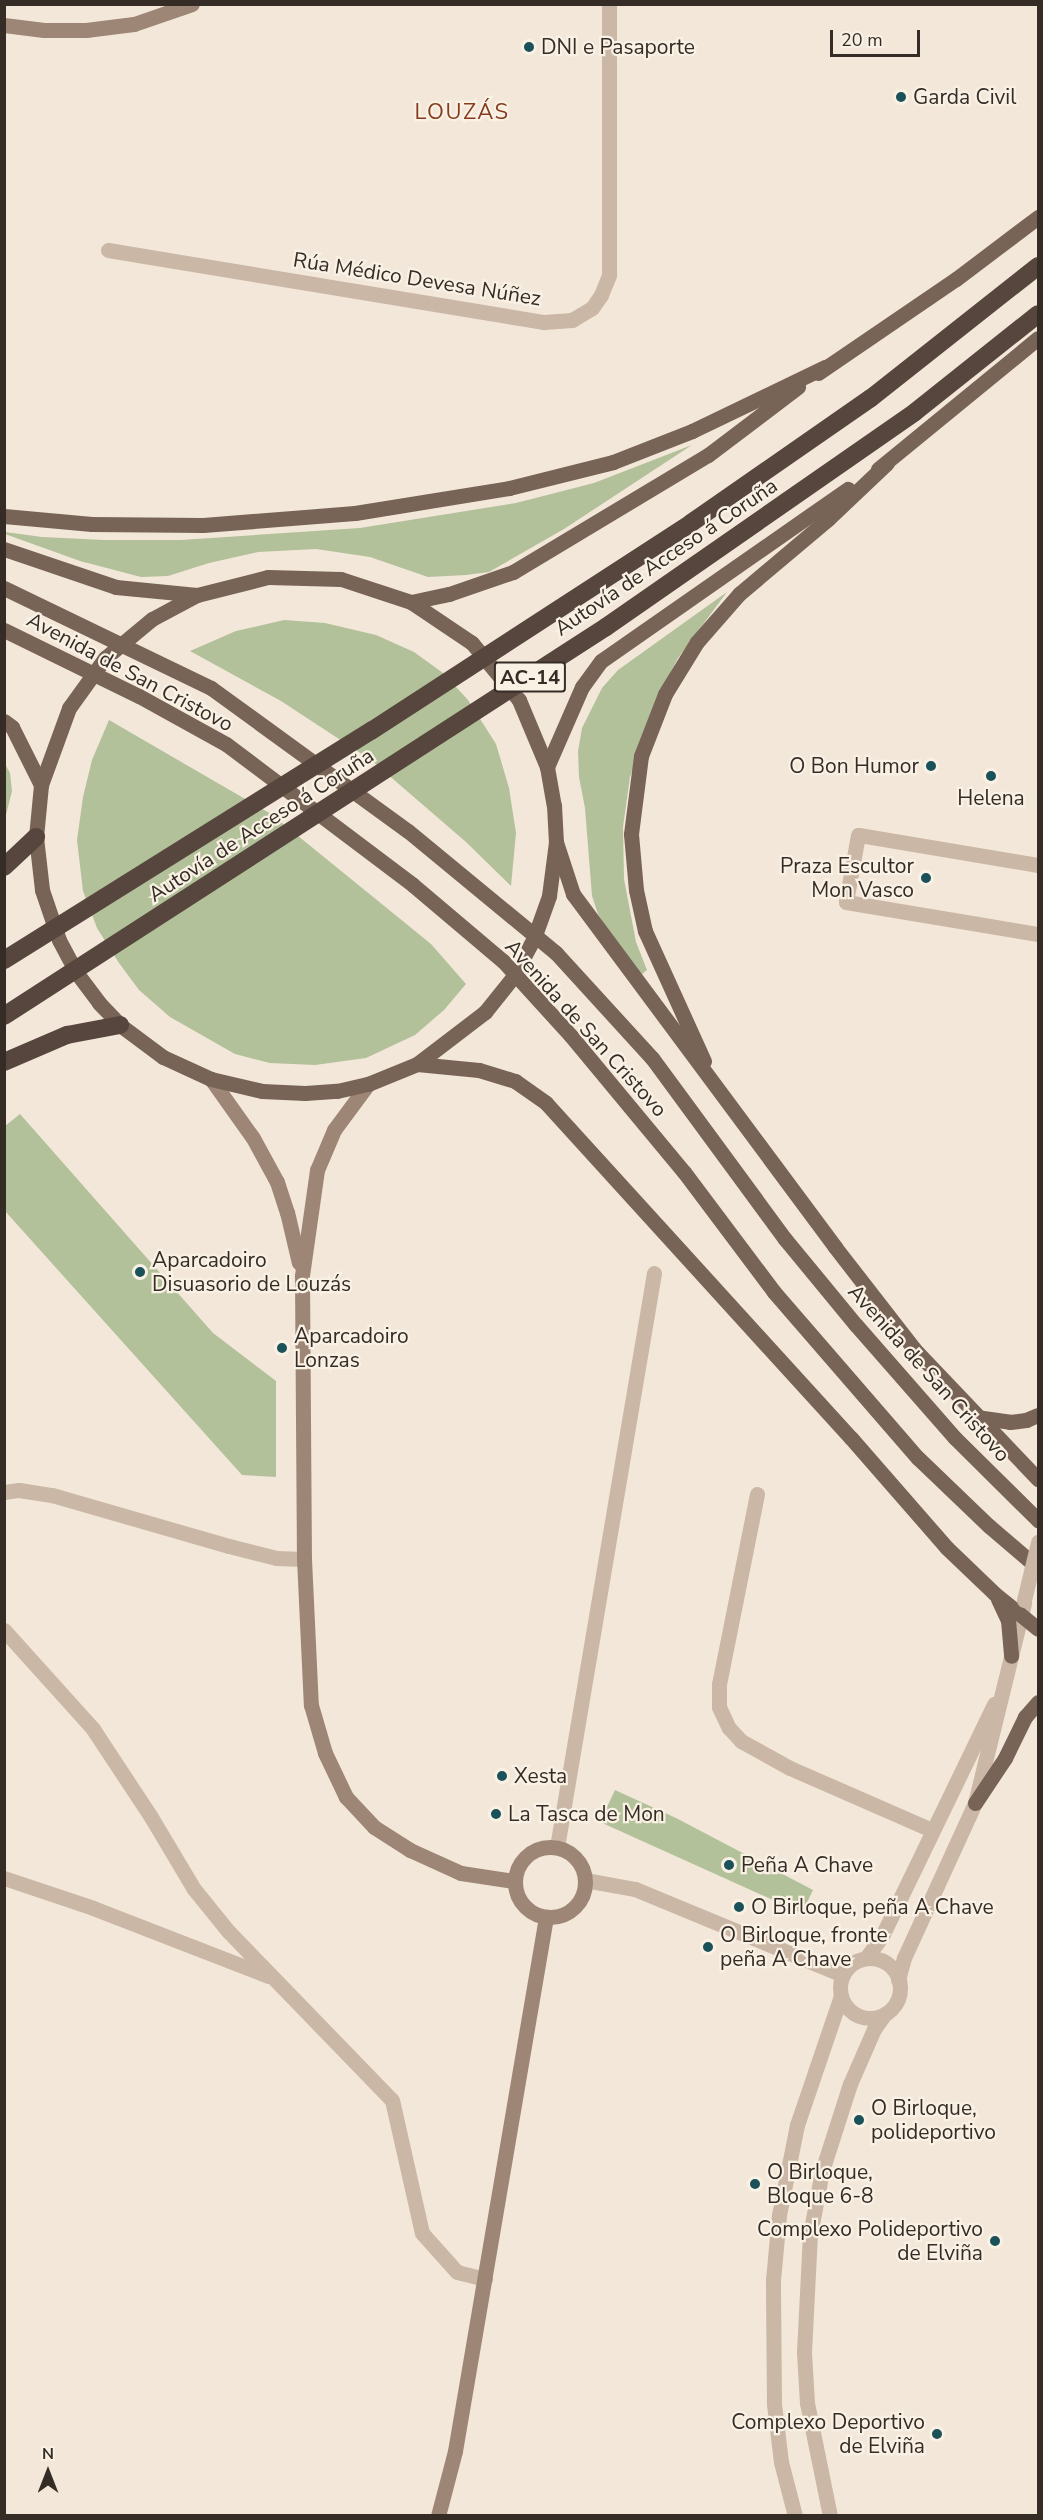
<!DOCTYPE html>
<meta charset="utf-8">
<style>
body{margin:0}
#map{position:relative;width:1043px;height:2520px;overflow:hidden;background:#f2e7d9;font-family:"Nunito Sans",sans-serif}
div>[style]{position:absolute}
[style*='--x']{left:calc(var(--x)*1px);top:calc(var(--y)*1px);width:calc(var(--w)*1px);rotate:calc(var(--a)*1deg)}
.green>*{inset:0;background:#b2c199}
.street>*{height:15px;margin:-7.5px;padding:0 7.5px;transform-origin:7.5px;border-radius:7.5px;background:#cab7a5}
.street>.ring{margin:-7.5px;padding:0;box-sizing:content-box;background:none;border:15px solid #cab7a5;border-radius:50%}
.secondary>*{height:15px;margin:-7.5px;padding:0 7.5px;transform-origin:7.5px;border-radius:7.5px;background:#9e8676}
.secondary>.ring{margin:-7.5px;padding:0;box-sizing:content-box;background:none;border:15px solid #9e8676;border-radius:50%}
.primary>*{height:15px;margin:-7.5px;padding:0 7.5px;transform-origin:7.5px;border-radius:7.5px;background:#786357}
.highway>*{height:18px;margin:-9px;padding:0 9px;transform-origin:9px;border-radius:9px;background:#57463d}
.street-bridge>*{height:15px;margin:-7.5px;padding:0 7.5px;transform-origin:7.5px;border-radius:7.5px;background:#cab7a5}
.primary-bridge>*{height:15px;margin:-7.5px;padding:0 7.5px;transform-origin:7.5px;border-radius:7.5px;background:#786357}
.highway-bridge>*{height:18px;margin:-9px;padding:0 9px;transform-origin:9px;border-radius:9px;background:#57463d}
.dots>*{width:16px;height:16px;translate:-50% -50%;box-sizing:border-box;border:3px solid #faf1e5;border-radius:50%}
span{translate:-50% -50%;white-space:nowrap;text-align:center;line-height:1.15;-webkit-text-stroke:4.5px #faf1e5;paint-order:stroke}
.shield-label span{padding:2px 4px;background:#faf1e5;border:2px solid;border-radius:4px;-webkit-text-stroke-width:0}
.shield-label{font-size:20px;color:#352c26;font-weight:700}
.poi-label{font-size:21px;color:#352c26}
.left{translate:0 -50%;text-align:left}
.right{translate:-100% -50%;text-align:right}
.street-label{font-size:21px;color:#352c26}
.neighbourhood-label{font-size:22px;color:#863b1d;letter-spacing:1.5px}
.frame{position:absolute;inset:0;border:6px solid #352c26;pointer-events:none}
.north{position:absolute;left:18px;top:2442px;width:60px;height:60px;-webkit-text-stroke:4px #faf1e5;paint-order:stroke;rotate:0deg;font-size:16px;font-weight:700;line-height:24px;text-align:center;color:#352c26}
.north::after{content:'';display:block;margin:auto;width:21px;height:27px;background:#352c26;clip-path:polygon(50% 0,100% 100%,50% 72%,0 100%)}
.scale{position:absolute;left:830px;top:30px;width:90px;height:27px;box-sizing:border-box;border:3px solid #352c26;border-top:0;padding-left:8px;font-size:18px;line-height:21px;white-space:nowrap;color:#352c26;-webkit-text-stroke:4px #faf1e5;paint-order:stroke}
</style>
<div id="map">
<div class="green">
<div style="clip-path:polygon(692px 445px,564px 529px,489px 572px,466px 575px,428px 577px,370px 557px,316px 549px,258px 552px,209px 563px,168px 576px,141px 577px,80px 561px,5px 534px,5px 532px,42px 537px,104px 540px,181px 540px,360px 528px,516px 503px,594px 483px)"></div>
<div style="clip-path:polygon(727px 592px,678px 658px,659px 694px,630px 777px,623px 827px,624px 879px,636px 942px,647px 970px,641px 975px,610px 934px,598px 914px,592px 896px,585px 808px,579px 777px,578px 751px,582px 728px,602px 688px,618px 670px)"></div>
<div style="clip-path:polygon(284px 620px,325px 623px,376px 635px,414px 652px,443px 673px,468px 700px,496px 744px,509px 788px,516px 833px,511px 886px,466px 842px,371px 760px,281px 701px,190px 651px,236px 631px)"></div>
<div style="clip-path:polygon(109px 720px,271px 814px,431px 944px,466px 984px,444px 1010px,415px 1035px,366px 1058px,315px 1065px,270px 1063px,235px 1054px,170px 1017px,139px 990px,119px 963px,97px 928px,83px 891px,77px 840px,83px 797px,92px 760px)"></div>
<div style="clip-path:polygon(4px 762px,10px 773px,12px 791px,5px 819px)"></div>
<div style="clip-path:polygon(20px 1114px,213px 1333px,276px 1381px,276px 1477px,242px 1475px,5px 1211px,5px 1126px)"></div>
<div style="clip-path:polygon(615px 1790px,676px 1818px,813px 1890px,802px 1913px,600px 1822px)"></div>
</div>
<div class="street">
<div style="--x:108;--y:250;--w:442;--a:9.4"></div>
<div style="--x:544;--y:322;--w:28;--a:-4"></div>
<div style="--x:572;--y:320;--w:23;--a:-31"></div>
<div style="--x:592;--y:308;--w:16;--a:-55"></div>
<div style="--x:601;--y:295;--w:22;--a:-68"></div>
<div style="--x:609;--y:275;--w:271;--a:-90"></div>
<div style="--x:1038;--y:865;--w:182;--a:-170.5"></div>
<div style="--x:858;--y:835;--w:68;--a:100.2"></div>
<div style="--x:846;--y:902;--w:195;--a:9.5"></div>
<div style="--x:4;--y:1492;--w:15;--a:-8"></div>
<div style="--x:19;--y:1490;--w:33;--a:9"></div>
<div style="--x:52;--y:1495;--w:184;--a:16.1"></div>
<div style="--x:229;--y:1546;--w:49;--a:14.3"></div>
<div style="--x:276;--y:1558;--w:28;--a:2"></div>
<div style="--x:757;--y:1494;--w:194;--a:101.3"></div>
<div style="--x:719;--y:1684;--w:23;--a:90"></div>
<div style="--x:719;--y:1707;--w:23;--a:65"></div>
<div style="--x:729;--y:1728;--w:18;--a:47"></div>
<div style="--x:741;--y:1741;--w:56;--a:28.9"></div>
<div style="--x:790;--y:1768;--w:155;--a:23.6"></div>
<div style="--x:4;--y:1630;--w:133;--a:48"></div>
<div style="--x:93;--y:1729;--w:105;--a:56.6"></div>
<div style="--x:151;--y:1817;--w:84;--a:59.2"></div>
<div style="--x:194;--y:1889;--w:54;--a:51"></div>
<div style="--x:228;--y:1931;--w:235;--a:45.9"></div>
<div style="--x:392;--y:2100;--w:136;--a:77.3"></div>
<div style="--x:422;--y:2233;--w:52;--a:48.1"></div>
<div style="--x:457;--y:2272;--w:29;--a:14"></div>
<div style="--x:557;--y:1847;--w:582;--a:-80.41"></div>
<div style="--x:4;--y:1878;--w:94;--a:18.6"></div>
<div style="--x:93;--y:1908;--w:188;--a:21.2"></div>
<div style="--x:585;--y:1880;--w:51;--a:10.2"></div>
<div style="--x:635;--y:1889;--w:225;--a:22.5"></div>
<div style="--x:866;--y:1958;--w:27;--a:-54"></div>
<div style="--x:882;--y:1936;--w:258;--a:-64.2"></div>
<div class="ring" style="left:840px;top:1958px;width:45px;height:45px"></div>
<div style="--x:898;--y:1980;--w:23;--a:-75"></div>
<div style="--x:904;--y:1958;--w:170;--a:-65.4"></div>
<div style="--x:975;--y:1803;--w:206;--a:-76.2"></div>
<div style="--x:795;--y:2516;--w:56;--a:-104.5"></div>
<div style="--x:781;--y:2462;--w:58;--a:-96.9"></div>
<div style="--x:774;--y:2404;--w:124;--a:-90.5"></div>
<div style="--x:773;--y:2280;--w:65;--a:-84.7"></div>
<div style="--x:779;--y:2215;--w:92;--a:-78.7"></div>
<div style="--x:797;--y:2125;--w:136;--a:-71.2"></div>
<div style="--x:830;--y:2516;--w:115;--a:-101.5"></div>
<div style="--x:807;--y:2403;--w:51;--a:-93.4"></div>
<div style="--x:804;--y:2352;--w:117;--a:-87.1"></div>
<div style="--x:810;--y:2235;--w:65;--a:-79.4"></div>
<div style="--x:822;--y:2171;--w:91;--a:-72.2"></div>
<div style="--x:850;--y:2084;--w:60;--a:-66.4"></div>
<div style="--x:874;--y:2029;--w:19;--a:-54"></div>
</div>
<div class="secondary">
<div style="--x:4;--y:25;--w:40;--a:7.1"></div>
<div style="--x:44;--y:30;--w:42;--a:0"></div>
<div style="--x:86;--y:30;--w:48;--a:-7.1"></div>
<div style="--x:134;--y:24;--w:61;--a:-19"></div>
<div style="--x:211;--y:1079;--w:72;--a:54.6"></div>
<div style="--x:253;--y:1138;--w:50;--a:61.4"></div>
<div style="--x:277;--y:1182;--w:32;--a:72"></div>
<div style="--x:287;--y:1212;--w:52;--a:76.8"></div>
<div style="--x:368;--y:1084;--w:57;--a:126.5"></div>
<div style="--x:334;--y:1130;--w:43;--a:113"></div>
<div style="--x:317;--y:1170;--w:107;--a:98.1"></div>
<div style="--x:302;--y:1276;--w:283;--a:89.6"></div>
<div style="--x:304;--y:1559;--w:146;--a:87.3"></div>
<div style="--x:311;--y:1705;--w:50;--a:73.7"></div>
<div style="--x:325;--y:1753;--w:49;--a:64.5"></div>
<div style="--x:346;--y:1797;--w:41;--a:47"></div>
<div style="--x:374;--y:1827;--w:43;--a:32.6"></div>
<div style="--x:410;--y:1850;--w:56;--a:24.3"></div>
<div style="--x:461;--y:1873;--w:54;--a:8.6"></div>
<div class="ring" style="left:515px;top:1847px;width:55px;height:55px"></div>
<div style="--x:438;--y:2516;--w:67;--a:-75.3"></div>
<div style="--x:455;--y:2451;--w:542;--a:-80.33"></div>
</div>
<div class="primary">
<div style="--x:818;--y:373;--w:167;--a:-34.3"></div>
<div style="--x:956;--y:279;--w:103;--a:-37.1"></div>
<div style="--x:878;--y:469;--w:207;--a:-39.3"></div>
<div style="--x:4;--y:516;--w:88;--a:5.2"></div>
<div style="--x:92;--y:524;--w:111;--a:0.5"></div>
<div style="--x:203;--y:525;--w:152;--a:-4.5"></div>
<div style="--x:355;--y:513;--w:156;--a:-9.2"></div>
<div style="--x:509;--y:488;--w:107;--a:-14"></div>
<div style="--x:613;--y:462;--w:85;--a:-21.4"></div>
<div style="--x:692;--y:431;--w:148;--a:-25.7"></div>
<div style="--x:4;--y:549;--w:118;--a:18.7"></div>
<div style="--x:116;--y:587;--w:81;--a:5.6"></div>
<div style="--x:4;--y:588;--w:230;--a:25.8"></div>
<div style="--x:211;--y:688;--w:243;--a:36"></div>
<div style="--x:408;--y:831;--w:192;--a:39.5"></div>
<div style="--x:556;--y:953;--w:142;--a:47.6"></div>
<div style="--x:652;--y:1058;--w:225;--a:53.7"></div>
<div style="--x:785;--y:1239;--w:112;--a:50.5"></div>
<div style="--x:856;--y:1325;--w:150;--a:48.8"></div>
<div style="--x:955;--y:1438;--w:117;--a:44.7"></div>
<div style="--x:411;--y:602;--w:39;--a:-12"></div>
<div style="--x:449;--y:594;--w:68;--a:-19"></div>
<div style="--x:513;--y:572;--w:227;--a:-31"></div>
<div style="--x:708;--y:455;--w:113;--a:-37.1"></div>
<div style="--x:152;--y:619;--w:51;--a:-28.1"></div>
<div style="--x:197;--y:595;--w:73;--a:-14.2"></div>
<div style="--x:268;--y:577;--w:73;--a:1.6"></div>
<div style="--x:341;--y:579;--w:74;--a:18.2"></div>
<div style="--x:411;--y:602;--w:73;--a:33.9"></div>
<div style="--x:472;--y:643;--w:74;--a:50.5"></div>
<div style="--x:519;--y:700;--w:73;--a:67.3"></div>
<div style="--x:547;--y:767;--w:39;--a:80"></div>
<div style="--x:554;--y:805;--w:37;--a:87"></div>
<div style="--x:556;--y:842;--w:54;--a:97.4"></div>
<div style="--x:4;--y:630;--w:150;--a:26.1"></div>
<div style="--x:139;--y:696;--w:99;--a:28.9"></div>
<div style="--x:226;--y:744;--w:234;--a:37"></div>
<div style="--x:413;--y:885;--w:118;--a:40.2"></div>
<div style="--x:503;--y:961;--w:101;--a:47.8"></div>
<div style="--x:571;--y:1036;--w:177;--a:50.3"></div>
<div style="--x:684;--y:1172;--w:150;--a:53.1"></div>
<div style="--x:774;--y:1292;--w:220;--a:49.1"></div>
<div style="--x:918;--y:1458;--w:98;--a:43.8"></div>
<div style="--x:989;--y:1526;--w:65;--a:40.6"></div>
<div style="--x:69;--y:708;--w:82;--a:110"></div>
<div style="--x:41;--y:785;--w:52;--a:95.5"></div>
<div style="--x:36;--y:837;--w:53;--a:83.5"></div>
<div style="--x:42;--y:890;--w:53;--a:71.2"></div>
<div style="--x:59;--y:940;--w:36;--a:62"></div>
<div style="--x:76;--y:972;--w:39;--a:53"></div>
<div style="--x:99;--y:1003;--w:30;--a:46"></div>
<div style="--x:120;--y:1025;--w:54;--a:36.7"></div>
<div style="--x:163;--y:1057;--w:53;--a:24.6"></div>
<div style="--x:211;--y:1079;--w:52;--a:13.2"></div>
<div style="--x:262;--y:1091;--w:43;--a:2.7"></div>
<div style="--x:305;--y:1093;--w:32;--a:-4"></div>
<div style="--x:337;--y:1091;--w:32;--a:-13"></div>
<div style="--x:368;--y:1084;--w:53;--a:-22.2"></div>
<div style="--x:417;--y:1064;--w:86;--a:-37.4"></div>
<div style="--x:4;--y:721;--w:10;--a:37"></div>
<div style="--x:12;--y:727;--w:65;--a:63.4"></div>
<div style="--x:547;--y:767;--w:87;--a:-66.4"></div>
<div style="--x:582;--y:687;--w:32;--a:-54"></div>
<div style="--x:601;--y:661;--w:301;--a:-34.9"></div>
<div style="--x:556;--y:842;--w:55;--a:71.9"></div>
<div style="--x:573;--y:894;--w:440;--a:53.4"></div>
<div style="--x:835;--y:1247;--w:129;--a:52.2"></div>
<div style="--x:914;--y:1349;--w:180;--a:46.4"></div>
<div style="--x:704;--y:1061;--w:143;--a:-114.4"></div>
<div style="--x:645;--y:931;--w:42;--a:-102.4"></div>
<div style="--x:636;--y:890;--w:56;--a:-95.1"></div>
<div style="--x:631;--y:834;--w:79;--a:-82.7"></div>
<div style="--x:641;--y:756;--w:66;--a:-68.8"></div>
<div style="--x:665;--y:694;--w:61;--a:-58.4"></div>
<div style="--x:697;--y:642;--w:64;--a:-48.8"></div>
<div style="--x:739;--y:594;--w:116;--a:-40.1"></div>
<div style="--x:828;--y:519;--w:81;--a:-43.5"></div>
<div style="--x:417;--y:1064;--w:62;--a:5.5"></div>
<div style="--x:479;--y:1070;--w:38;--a:17"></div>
<div style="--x:515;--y:1081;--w:38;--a:35"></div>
<div style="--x:546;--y:1103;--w:453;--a:47.7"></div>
<div style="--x:851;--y:1438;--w:146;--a:48.9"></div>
<div style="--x:947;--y:1548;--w:66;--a:43.8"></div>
<div style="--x:995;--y:1594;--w:55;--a:39.1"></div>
<div style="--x:976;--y:1417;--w:34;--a:8"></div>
<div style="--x:1010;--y:1422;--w:16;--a:-7"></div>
<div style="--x:1026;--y:1420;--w:13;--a:-23"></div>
<div style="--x:998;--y:1599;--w:23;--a:65"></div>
<div style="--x:1008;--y:1620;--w:36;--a:85"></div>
<div style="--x:975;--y:1803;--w:54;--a:-56.3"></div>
<div style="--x:1005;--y:1758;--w:46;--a:-64"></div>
<div style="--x:1025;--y:1717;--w:20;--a:-49"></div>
</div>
<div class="highway">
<div style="--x:4;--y:867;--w:44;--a:-43.2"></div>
<div style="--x:4;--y:1062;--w:69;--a:-23.2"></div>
<div style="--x:67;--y:1035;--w:54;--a:-10.7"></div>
</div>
<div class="street-bridge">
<div style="--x:1024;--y:1600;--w:60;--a:-76.4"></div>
</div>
<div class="primary-bridge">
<div style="--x:69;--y:708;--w:62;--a:-54.2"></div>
<div style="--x:105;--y:658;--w:61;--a:-39.7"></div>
<div style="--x:485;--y:1012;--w:45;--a:-51.3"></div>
<div style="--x:513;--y:977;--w:44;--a:-61.7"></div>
<div style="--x:534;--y:938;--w:45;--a:-70.3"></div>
</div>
<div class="highway-bridge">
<div style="--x:4;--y:960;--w:433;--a:-32"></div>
<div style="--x:371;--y:731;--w:382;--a:-33"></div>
<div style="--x:691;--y:523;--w:219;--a:-34.8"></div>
<div style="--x:871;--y:398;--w:213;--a:-38.3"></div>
<div style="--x:4;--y:1016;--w:717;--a:-32.87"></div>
<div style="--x:606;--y:627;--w:376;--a:-34.8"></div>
<div style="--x:915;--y:412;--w:157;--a:-38.5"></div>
</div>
<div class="dots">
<div style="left:529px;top:47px;background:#1b5158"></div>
<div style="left:901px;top:97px;background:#1b5158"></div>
<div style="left:931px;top:766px;background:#1b5158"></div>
<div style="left:991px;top:776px;background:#1b5158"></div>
<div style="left:926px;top:878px;background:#1b5158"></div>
<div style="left:140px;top:1272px;background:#1b5158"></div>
<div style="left:282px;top:1348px;background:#1b5158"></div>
<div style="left:502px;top:1776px;background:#1b5158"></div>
<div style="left:496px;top:1814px;background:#1b5158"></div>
<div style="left:729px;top:1865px;background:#1b5158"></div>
<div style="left:739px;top:1907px;background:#1b5158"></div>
<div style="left:708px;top:1947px;background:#1b5158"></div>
<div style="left:859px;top:2120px;background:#1b5158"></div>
<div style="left:755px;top:2184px;background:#1b5158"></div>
<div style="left:995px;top:2241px;background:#1b5158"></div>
<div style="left:937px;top:2434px;background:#1b5158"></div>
</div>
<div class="shield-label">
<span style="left:530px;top:677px">AC-14</span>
</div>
<div class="poi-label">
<span class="left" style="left:541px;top:47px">DNI e Pasaporte</span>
<span class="left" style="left:913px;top:97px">Garda Civil</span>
<span class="right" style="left:919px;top:766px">O Bon Humor</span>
<span style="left:991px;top:798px">Helena</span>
<span class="right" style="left:914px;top:878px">Praza Escultor<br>Mon Vasco</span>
<span class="left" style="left:152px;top:1272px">Aparcadoiro<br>Disuasorio de Louzás</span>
<span class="left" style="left:294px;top:1348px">Aparcadoiro<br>Lonzas</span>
<span class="left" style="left:514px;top:1776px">Xesta</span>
<span class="left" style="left:508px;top:1814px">La Tasca de Mon</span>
<span class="left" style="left:741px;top:1865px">Peña A Chave</span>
<span class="left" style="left:751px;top:1907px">O Birloque, peña A Chave</span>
<span class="left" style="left:720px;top:1947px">O Birloque, fronte<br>peña A Chave</span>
<span class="left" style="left:871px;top:2120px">O Birloque,<br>polideportivo</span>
<span class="left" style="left:767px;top:2184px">O Birloque,<br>Bloque 6-8</span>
<span class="right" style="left:983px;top:2241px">Complexo Polideportivo<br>de Elviña</span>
<span class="right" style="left:925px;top:2434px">Complexo Deportivo<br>de Elviña</span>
</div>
<div class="street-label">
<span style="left:417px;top:279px;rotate:9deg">Rúa Médico Devesa Núñez</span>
<span style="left:666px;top:557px;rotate:-34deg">Autovía de Acceso á Coruña</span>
<span style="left:130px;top:672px;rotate:28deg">Avenida de San Cristovo</span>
<span style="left:261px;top:825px;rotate:-33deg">Autovía de Acceso á Coruña</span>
<span style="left:586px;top:1028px;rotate:48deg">Avenida de San Cristovo</span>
<span style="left:929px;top:1373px;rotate:48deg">Avenida de San Cristovo</span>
</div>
<div class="neighbourhood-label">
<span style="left:462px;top:113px">LOUZÁS</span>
</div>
<div class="frame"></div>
<div class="north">N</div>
<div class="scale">20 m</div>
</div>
